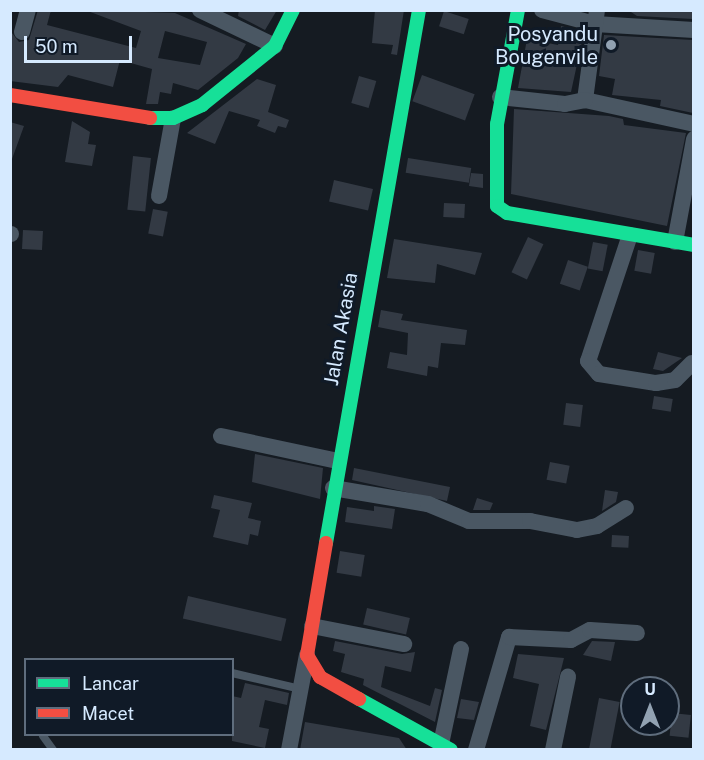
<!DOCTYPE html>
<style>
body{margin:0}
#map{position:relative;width:704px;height:760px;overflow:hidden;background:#151b22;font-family:"Public Sans",sans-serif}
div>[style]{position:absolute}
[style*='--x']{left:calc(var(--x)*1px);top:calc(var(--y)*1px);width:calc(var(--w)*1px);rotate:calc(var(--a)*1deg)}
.building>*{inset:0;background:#333a44;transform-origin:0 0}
.lane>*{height:8px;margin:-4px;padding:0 4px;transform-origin:4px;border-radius:4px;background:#4a5763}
.street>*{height:16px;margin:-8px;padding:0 8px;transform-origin:8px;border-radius:8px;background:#4a5763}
.fast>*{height:14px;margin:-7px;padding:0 7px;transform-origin:7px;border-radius:7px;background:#16e098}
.jam>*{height:14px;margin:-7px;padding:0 7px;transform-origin:7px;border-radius:7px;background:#f24e42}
.dots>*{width:16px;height:16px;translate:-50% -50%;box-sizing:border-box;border:3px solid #101a27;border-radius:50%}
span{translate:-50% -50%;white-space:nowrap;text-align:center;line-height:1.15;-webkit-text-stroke:6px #101a27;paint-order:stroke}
.poi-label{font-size:20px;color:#d6eaff}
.right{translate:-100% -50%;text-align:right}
.street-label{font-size:20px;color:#d6eaff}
.frame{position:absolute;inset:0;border:12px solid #d6eaff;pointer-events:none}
.legend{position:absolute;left:24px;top:658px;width:210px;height:78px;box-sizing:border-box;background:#101a27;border:2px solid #5f6d7d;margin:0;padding:8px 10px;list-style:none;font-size:18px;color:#d6eaff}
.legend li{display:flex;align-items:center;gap:12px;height:30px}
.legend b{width:30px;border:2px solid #5f6d7d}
.north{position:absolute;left:620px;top:676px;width:60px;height:60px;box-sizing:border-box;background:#101a27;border:2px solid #5f6d7d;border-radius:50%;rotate:0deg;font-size:16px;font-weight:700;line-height:24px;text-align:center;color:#d6eaff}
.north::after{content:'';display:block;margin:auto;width:21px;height:27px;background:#92a2b2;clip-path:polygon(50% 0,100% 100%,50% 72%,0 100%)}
.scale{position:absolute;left:24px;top:36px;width:108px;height:27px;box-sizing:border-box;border:3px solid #d6eaff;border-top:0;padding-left:8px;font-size:18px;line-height:21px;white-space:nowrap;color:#d6eaff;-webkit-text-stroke:4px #101a27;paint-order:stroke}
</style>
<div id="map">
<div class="building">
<div style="clip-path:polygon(evenodd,38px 10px,51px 10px,47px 25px,136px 48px,141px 31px,85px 10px,175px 13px,246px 44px,238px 58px,198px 90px,173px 83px,171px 94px,160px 92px,158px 104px,146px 104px,152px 69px,120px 60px,113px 87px,68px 75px,58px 87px,10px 81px,12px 33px,19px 42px,29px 40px,38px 10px,165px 31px,207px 42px,200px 65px,158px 58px,165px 31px)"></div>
<div style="clip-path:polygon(239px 10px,277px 10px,265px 30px,238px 16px)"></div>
<div style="clip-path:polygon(375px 10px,404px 10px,397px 55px,391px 54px,393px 45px,372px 43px)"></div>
<div style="clip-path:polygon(628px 10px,693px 10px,693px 19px,637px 16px)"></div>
<div style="left:444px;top:11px;width:26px;height:16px;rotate:18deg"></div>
<div style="clip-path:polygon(561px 26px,584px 32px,571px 92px,518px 88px,527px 39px,558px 45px)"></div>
<div style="clip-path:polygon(604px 35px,693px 40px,693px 113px,660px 106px,661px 100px,612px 95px,615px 79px,599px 76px)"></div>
<div style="left:422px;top:75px;width:56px;height:28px;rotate:20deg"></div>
<div style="left:359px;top:76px;width:18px;height:28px;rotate:16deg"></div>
<div style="clip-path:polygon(257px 79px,276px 85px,268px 112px,289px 120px,286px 128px,278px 126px,275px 133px,257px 126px,260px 120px,229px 111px,215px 144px,187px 133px)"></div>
<div style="clip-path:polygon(514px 109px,609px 116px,623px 119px,624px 125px,686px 133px,667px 226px,511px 194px)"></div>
<div style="clip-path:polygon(72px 121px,90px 132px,88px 144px,96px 145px,92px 166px,65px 162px)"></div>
<div style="clip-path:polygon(10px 122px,24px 126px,12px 159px,10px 159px)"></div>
<div style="left:133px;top:156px;width:18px;height:54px;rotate:6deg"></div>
<div style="left:408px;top:158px;width:64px;height:15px;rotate:9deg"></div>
<div style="clip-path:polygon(471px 173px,483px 174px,483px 188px,469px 186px)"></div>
<div style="left:334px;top:180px;width:40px;height:22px;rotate:13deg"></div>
<div style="left:444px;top:203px;width:21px;height:14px;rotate:3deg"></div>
<div style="left:153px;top:209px;width:15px;height:25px;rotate:11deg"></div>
<div style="left:23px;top:230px;width:20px;height:19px;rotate:3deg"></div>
<div style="left:528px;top:237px;width:17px;height:39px;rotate:25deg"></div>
<div style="clip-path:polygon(394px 239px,482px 253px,475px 275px,437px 264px,435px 283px,387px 278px)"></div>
<div style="left:593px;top:242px;width:15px;height:27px;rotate:11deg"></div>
<div style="left:638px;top:250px;width:17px;height:21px;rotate:10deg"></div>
<div style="left:568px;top:260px;width:21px;height:25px;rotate:19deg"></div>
<div style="clip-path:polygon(381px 310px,403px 314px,401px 320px,467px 330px,465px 345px,441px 343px,438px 368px,428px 366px,427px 376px,387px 368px,390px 352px,407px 355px,408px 333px,378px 327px)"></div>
<div style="clip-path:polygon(658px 352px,682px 358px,663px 371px,653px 369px)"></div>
<div style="left:654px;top:396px;width:19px;height:13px;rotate:9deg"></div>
<div style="left:566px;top:403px;width:17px;height:22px;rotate:7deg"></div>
<div style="clip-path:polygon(255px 454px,323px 468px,320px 499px,252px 482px)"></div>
<div style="left:550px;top:462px;width:20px;height:18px;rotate:11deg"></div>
<div style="clip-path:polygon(354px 468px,450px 487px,447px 501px,352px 480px)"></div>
<div style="clip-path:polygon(605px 490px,618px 492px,616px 502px,602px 511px)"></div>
<div style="clip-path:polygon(214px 495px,252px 503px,248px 518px,261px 521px,258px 536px,250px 534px,248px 545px,213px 537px,220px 510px,211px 508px)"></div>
<div style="clip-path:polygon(477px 498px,493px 503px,490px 510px,473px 510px)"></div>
<div style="clip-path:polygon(374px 506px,395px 509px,392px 529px,345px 522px,347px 507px,374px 511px)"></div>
<div style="left:612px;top:535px;width:17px;height:12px;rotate:3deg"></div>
<div style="left:340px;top:551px;width:25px;height:22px;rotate:9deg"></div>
<div style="left:188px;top:596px;width:101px;height:23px;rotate:13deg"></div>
<div style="left:367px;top:608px;width:44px;height:17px;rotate:13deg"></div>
<div style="clip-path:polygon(335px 641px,402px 654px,415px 652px,411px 672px,385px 666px,381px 687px,430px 706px,435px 688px,442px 690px,435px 722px,363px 685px,364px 679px,341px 672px,345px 654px,333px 651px)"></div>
<div style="clip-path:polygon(592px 641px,615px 642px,611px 661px,583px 655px)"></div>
<div style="clip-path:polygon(518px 654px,564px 658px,546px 730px,530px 726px,539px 684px,513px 678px)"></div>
<div style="clip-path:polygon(245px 683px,289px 693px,287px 705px,265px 700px,259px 727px,269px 729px,265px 748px,232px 741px,232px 696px,241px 698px)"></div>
<div style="left:599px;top:698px;width:21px;height:53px;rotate:11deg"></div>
<div style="clip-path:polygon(461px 699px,479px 702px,474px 720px,457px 718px)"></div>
<div style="left:672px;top:713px;width:19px;height:23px;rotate:6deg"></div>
<div style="clip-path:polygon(305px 722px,399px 738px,407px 750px,300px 750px)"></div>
</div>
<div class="lane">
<div style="--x:232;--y:673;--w:71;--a:13.1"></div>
<div style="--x:43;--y:736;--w:17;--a:54"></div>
</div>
<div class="street">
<div style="--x:200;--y:10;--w:83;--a:25.6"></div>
<div style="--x:542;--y:10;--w:55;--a:14.8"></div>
<div style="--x:595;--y:24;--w:99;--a:3.5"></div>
<div style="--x:597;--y:10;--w:91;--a:97.6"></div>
<div style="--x:585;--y:100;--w:112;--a:12.4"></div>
<div style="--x:22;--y:32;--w:23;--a:-75"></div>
<div style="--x:500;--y:97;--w:65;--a:6.1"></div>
<div style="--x:565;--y:104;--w:20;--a:-11"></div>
<div style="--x:159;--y:196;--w:79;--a:-79.8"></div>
<div style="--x:10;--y:234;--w:1;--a:0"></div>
<div style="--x:630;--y:235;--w:133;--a:108.4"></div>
<div style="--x:588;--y:361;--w:17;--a:50"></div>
<div style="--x:599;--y:374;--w:58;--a:9"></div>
<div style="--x:656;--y:383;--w:19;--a:-9"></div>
<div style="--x:675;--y:380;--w:24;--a:-45"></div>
<div style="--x:675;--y:242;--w:105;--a:-79.5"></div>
<div style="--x:221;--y:436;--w:120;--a:12.1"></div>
<div style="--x:333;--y:488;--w:96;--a:9.6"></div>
<div style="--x:428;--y:504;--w:44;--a:22.5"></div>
<div style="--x:469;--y:521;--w:61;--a:0"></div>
<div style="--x:530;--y:521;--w:48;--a:10.8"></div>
<div style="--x:577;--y:530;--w:20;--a:-11"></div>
<div style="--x:597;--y:526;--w:34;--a:-32"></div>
<div style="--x:312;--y:626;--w:94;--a:11.1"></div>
<div style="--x:441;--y:744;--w:97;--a:-78.1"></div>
<div style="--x:289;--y:750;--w:97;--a:-79.3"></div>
<div style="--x:476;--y:750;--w:118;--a:-73.7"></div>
<div style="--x:509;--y:637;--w:62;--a:2.8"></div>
<div style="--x:571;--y:640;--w:21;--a:-28"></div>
<div style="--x:590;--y:630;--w:47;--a:3.7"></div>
<div style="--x:553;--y:750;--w:75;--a:-78.4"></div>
</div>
<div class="fast">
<div style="--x:518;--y:10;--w:116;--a:100.4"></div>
<div style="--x:497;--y:124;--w:82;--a:90"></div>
<div style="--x:497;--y:206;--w:12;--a:35"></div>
<div style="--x:507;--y:213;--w:190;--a:9.7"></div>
<div style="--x:150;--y:118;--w:23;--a:0"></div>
<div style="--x:173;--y:118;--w:32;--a:-24"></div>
<div style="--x:202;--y:105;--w:94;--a:-38.9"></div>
<div style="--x:275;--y:46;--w:40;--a:-63.4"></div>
<div style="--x:326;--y:543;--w:541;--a:-80.1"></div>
<div style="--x:359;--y:699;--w:105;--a:29"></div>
</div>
<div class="jam">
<div style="--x:10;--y:95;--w:142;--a:9.3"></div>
<div style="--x:326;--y:543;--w:114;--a:99.6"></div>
<div style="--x:307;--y:655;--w:26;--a:59"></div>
<div style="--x:320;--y:677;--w:45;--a:29.4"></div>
</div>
<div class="dots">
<div style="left:611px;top:45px;background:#92a2b2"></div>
</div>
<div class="poi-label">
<span class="right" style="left:598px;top:46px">Posyandu<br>Bougenvile</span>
</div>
<div class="street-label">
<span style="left:341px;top:329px;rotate:-80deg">Jalan Akasia</span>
</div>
<div class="frame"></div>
<ul class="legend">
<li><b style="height:8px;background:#16e098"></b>Lancar</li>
<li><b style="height:8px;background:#f24e42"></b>Macet</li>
</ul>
<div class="north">U</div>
<div class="scale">50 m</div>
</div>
